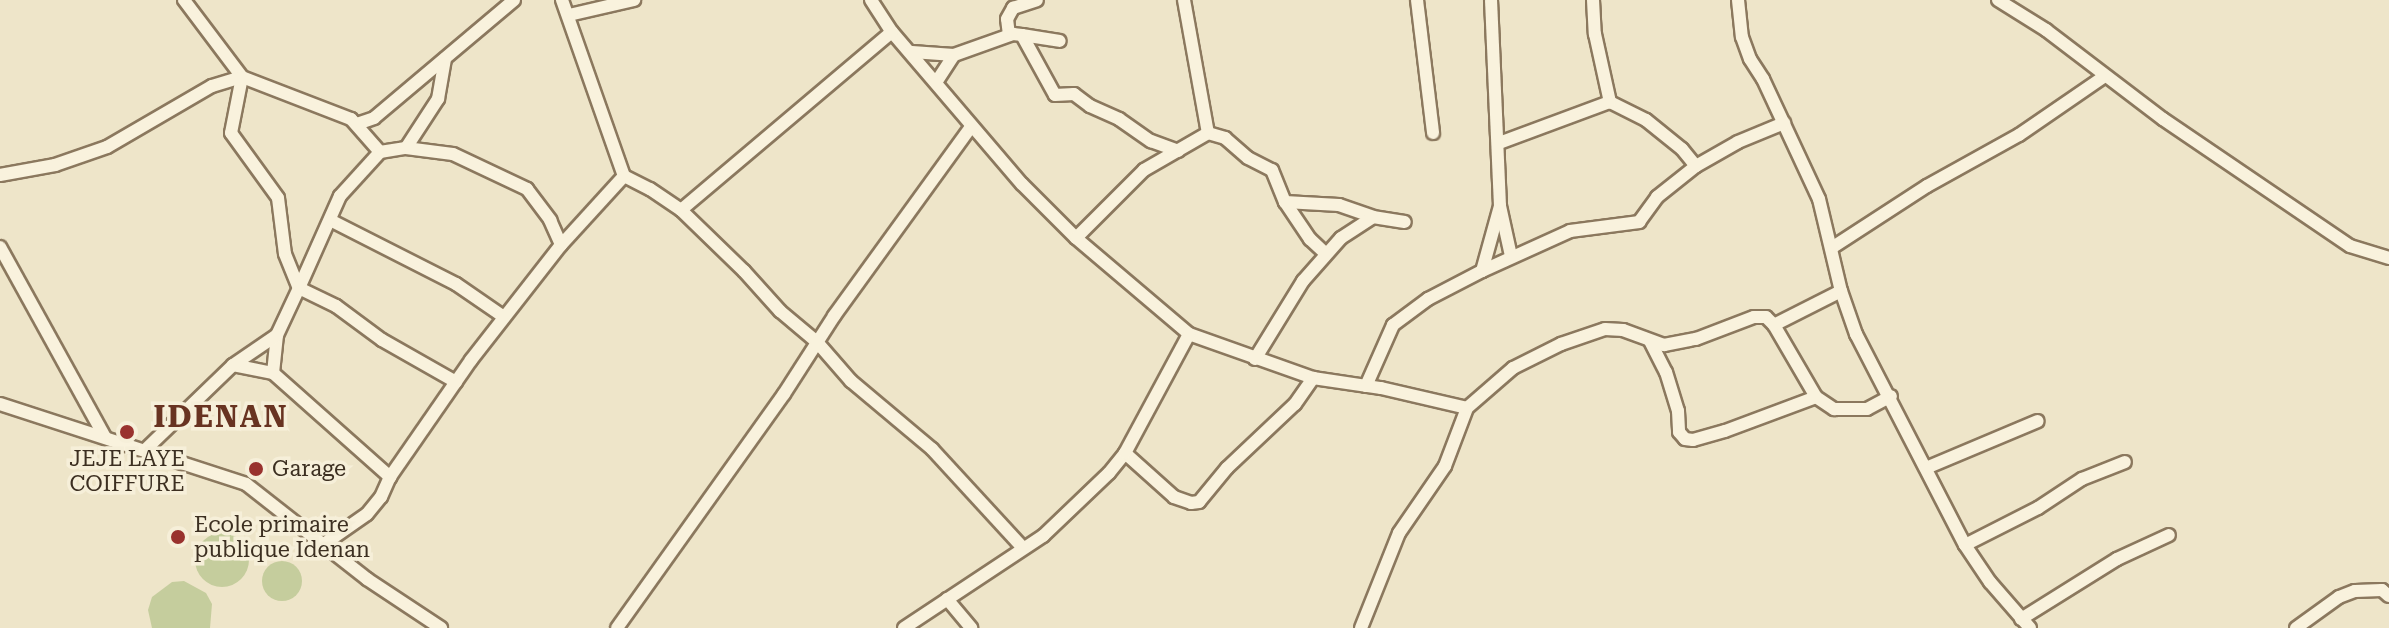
<!DOCTYPE html>
<style>
body{margin:0}
#map{position:relative;width:2389px;height:628px;overflow:hidden;background:#eee5c9;font-family:"Roboto Serif",serif}
div>[style]{position:absolute}
[style*='--x']{left:calc(var(--x)*1px);top:calc(var(--y)*1px);width:calc(var(--w)*1px);rotate:calc(var(--a)*1deg)}
.green>*{inset:0;background:#c5cd9d}
.round{border-radius:50%}
.roads{filter:drop-shadow(2px 0 #8b785e) drop-shadow(-2px 0 #8b785e) drop-shadow(0 2px #8b785e) drop-shadow(0 -2px #8b785e)}
.minor>*{height:12px;margin:-6px;padding:0 6px;transform-origin:6px;border-radius:6px;background:#f9f2dd}
.dots>*{width:22px;height:22px;translate:-50% -50%;box-sizing:border-box;border:4px solid #f6efd9;border-radius:50%}
span{translate:-50% -50%;white-space:nowrap;text-align:center;line-height:1.15;-webkit-text-stroke:7px #f6efd9;paint-order:stroke}
.poi-label{font-size:22px;color:#3c2f21}
.left{translate:0 -50%;text-align:left}
.district-label{font-size:30px;color:#683321;font-weight:700;letter-spacing:2px}
</style>
<div id="map">
<div class="green">
<div class="round" style="left:195px;top:533px;width:54px;height:54px"></div>
<div class="round" style="left:262px;top:561px;width:40px;height:40px"></div>
<div style="clip-path:polygon(184px 581px,206px 593px,212px 604px,210px 628px,152px 628px,148px 610px,152px 597px,172px 582px)"></div>
</div>
<div class="roads">
<div class="minor">
<div style="--x:184;--y:0;--w:96;--a:53"></div>
<div style="--x:242;--y:77;--w:57;--a:101.1"></div>
<div style="--x:231;--y:133;--w:80;--a:54.1"></div>
<div style="--x:278;--y:198;--w:56;--a:82.9"></div>
<div style="--x:285;--y:254;--w:37;--a:68"></div>
<div style="--x:299;--y:288;--w:52;--a:115.1"></div>
<div style="--x:277;--y:335;--w:38;--a:96"></div>
<div style="--x:562;--y:0;--w:187;--a:70.6"></div>
<div style="--x:624;--y:176;--w:29;--a:27"></div>
<div style="--x:650;--y:189;--w:37;--a:34"></div>
<div style="--x:681;--y:210;--w:88;--a:44.1"></div>
<div style="--x:744;--y:271;--w:54;--a:48"></div>
<div style="--x:780;--y:311;--w:48;--a:40"></div>
<div style="--x:817;--y:342;--w:52;--a:48.9"></div>
<div style="--x:851;--y:381;--w:106;--a:40"></div>
<div style="--x:932;--y:449;--w:134;--a:47.4"></div>
<div style="--x:871;--y:0;--w:38;--a:57"></div>
<div style="--x:892;--y:32;--w:200;--a:49.5"></div>
<div style="--x:1022;--y:184;--w:76;--a:45"></div>
<div style="--x:1076;--y:238;--w:148;--a:40.3"></div>
<div style="--x:1189;--y:334;--w:132;--a:19.5"></div>
<div style="--x:1313;--y:378;--w:69;--a:8.4"></div>
<div style="--x:1381;--y:388;--w:88;--a:13.1"></div>
<div style="--x:1467;--y:408;--w:61;--a:-41"></div>
<div style="--x:1513;--y:368;--w:54;--a:-26.6"></div>
<div style="--x:1561;--y:344;--w:46;--a:-18.8"></div>
<div style="--x:1605;--y:329;--w:18;--a:3"></div>
<div style="--x:1623;--y:330;--w:44;--a:20.1"></div>
<div style="--x:1664;--y:345;--w:33;--a:-11"></div>
<div style="--x:1696;--y:339;--w:62;--a:-20.8"></div>
<div style="--x:1754;--y:317;--w:12;--a:0"></div>
<div style="--x:1766;--y:317;--w:11;--a:45"></div>
<div style="--x:1774;--y:325;--w:83;--a:59.7"></div>
<div style="--x:1816;--y:397;--w:22;--a:34"></div>
<div style="--x:1834;--y:409;--w:33;--a:0"></div>
<div style="--x:1867;--y:409;--w:27;--a:-28"></div>
<div style="--x:1184;--y:0;--w:135;--a:79.8"></div>
<div style="--x:1417;--y:0;--w:134;--a:83.1"></div>
<div style="--x:1593;--y:0;--w:34;--a:87"></div>
<div style="--x:1595;--y:34;--w:70;--a:77.6"></div>
<div style="--x:1610;--y:102;--w:40;--a:26.6"></div>
<div style="--x:1646;--y:120;--w:46;--a:38.9"></div>
<div style="--x:1682;--y:149;--w:22;--a:51"></div>
<div style="--x:1738;--y:0;--w:37;--a:84"></div>
<div style="--x:1742;--y:37;--w:23;--a:70"></div>
<div style="--x:1750;--y:59;--w:24;--a:57"></div>
<div style="--x:1763;--y:79;--w:132;--a:65"></div>
<div style="--x:1819;--y:199;--w:95;--a:76.6"></div>
<div style="--x:1841;--y:291;--w:46;--a:70.8"></div>
<div style="--x:1856;--y:334;--w:237;--a:62.7"></div>
<div style="--x:1965;--y:545;--w:45;--a:56"></div>
<div style="--x:1990;--y:582;--w:61;--a:49"></div>
<div style="--x:1998;--y:0;--w:57;--a:32"></div>
<div style="--x:2046;--y:30;--w:147;--a:37.3"></div>
<div style="--x:2163;--y:119;--w:226;--a:34.2"></div>
<div style="--x:2350;--y:246;--w:41;--a:17.1"></div>
<div style="--x:569;--y:15;--w:67;--a:-13"></div>
<div style="--x:1009;--y:35;--w:16;--a:-97"></div>
<div style="--x:1007;--y:19;--w:13;--a:-61"></div>
<div style="--x:1013;--y:8;--w:25;--a:-18"></div>
<div style="--x:1022;--y:35;--w:38;--a:9"></div>
<div style="--x:912;--y:52;--w:42;--a:4.1"></div>
<div style="--x:937;--y:81;--w:31;--a:-57"></div>
<div style="--x:954;--y:55;--w:63;--a:-19.6"></div>
<div style="--x:1013;--y:34;--w:9;--a:6"></div>
<div style="--x:1022;--y:35;--w:68;--a:61.2"></div>
<div style="--x:1055;--y:95;--w:19;--a:-3"></div>
<div style="--x:1074;--y:94;--w:20;--a:37"></div>
<div style="--x:1090;--y:106;--w:32;--a:24"></div>
<div style="--x:1119;--y:119;--w:39;--a:35"></div>
<div style="--x:1151;--y:141;--w:29;--a:20"></div>
<div style="--x:357;--y:124;--w:18;--a:-19"></div>
<div style="--x:374;--y:118;--w:183;--a:-40.1"></div>
<div style="--x:1499;--y:143;--w:118;--a:-20.3"></div>
<div style="--x:406;--y:148;--w:59;--a:-56.9"></div>
<div style="--x:438;--y:99;--w:41;--a:-80.1"></div>
<div style="--x:0;--y:175;--w:56;--a:-10.3"></div>
<div style="--x:55;--y:165;--w:55;--a:-19.1"></div>
<div style="--x:107;--y:147;--w:121;--a:-30.2"></div>
<div style="--x:212;--y:86;--w:31;--a:-17"></div>
<div style="--x:242;--y:77;--w:117;--a:21.1"></div>
<div style="--x:351;--y:119;--w:44;--a:48.7"></div>
<div style="--x:1285;--y:202;--w:54;--a:3.2"></div>
<div style="--x:1339;--y:205;--w:36;--a:19"></div>
<div style="--x:1500;--y:206;--w:51;--a:77.6"></div>
<div style="--x:681;--y:210;--w:276;--a:-40.2"></div>
<div style="--x:330;--y:220;--w:141;--a:26.9"></div>
<div style="--x:456;--y:284;--w:58;--a:34.5"></div>
<div style="--x:1076;--y:238;--w:96;--a:-45"></div>
<div style="--x:1144;--y:170;--w:74;--a:-30"></div>
<div style="--x:1208;--y:133;--w:18;--a:16"></div>
<div style="--x:1225;--y:138;--w:30;--a:41"></div>
<div style="--x:1248;--y:158;--w:27;--a:27"></div>
<div style="--x:1272;--y:170;--w:35;--a:68"></div>
<div style="--x:1285;--y:202;--w:45;--a:56"></div>
<div style="--x:1310;--y:239;--w:21;--a:43"></div>
<div style="--x:0;--y:247;--w:217;--a:61.1"></div>
<div style="--x:1833;--y:247;--w:112;--a:-33"></div>
<div style="--x:1927;--y:186;--w:105;--a:-29"></div>
<div style="--x:2019;--y:135;--w:104;--a:-34.5"></div>
<div style="--x:1482;--y:271;--w:97;--a:-24.4"></div>
<div style="--x:1570;--y:231;--w:70;--a:-7.4"></div>
<div style="--x:1639;--y:222;--w:31;--a:-54"></div>
<div style="--x:1657;--y:197;--w:50;--a:-38.5"></div>
<div style="--x:1696;--y:166;--w:48;--a:-29.7"></div>
<div style="--x:1738;--y:142;--w:50;--a:-22.4"></div>
<div style="--x:1774;--y:325;--w:75;--a:-26.9"></div>
<div style="--x:1650;--y:341;--w:35;--a:63"></div>
<div style="--x:1666;--y:372;--w:41;--a:72.9"></div>
<div style="--x:1678;--y:411;--w:21;--a:87"></div>
<div style="--x:1679;--y:432;--w:9;--a:49"></div>
<div style="--x:1685;--y:439;--w:8;--a:7"></div>
<div style="--x:1693;--y:440;--w:33;--a:-16"></div>
<div style="--x:1725;--y:431;--w:97;--a:-20.5"></div>
<div style="--x:1255;--y:359;--w:92;--a:-58.4"></div>
<div style="--x:1303;--y:281;--w:57;--a:-48.5"></div>
<div style="--x:1341;--y:238;--w:38;--a:-33"></div>
<div style="--x:1373;--y:217;--w:32;--a:9"></div>
<div style="--x:233;--y:365;--w:41;--a:11.3"></div>
<div style="--x:273;--y:373;--w:157;--a:41.6"></div>
<div style="--x:456;--y:382;--w:85;--a:-150.4"></div>
<div style="--x:382;--y:340;--w:57;--a:-143.5"></div>
<div style="--x:336;--y:306;--w:41;--a:-154.1"></div>
<div style="--x:299;--y:288;--w:101;--a:-66"></div>
<div style="--x:340;--y:196;--w:59;--a:-47.7"></div>
<div style="--x:380;--y:152;--w:26;--a:-9"></div>
<div style="--x:406;--y:148;--w:47;--a:7.3"></div>
<div style="--x:453;--y:154;--w:82;--a:25.3"></div>
<div style="--x:527;--y:189;--w:39;--a:53"></div>
<div style="--x:550;--y:220;--w:27;--a:66"></div>
<div style="--x:1366;--y:386;--w:67;--a:-66.1"></div>
<div style="--x:1393;--y:325;--w:44;--a:-36.6"></div>
<div style="--x:1428;--y:299;--w:61;--a:-27.4"></div>
<div style="--x:1482;--y:271;--w:67;--a:-74.5"></div>
<div style="--x:1500;--y:206;--w:206;--a:-92.5"></div>
<div style="--x:0;--y:404;--w:259;--a:18"></div>
<div style="--x:246;--y:484;--w:154;--a:38.1"></div>
<div style="--x:367;--y:579;--w:89;--a:33.5"></div>
<div style="--x:145;--y:450;--w:122;--a:-44"></div>
<div style="--x:233;--y:365;--w:53;--a:-34.3"></div>
<div style="--x:1125;--y:453;--w:66;--a:41.9"></div>
<div style="--x:1174;--y:497;--w:18;--a:19"></div>
<div style="--x:1191;--y:503;--w:8;--a:-7"></div>
<div style="--x:1199;--y:502;--w:44;--a:-50.5"></div>
<div style="--x:1227;--y:468;--w:93;--a:-43.3"></div>
<div style="--x:1295;--y:404;--w:32;--a:-55"></div>
<div style="--x:1926;--y:468;--w:121;--a:-22.8"></div>
<div style="--x:324;--y:544;--w:52;--a:-34.9"></div>
<div style="--x:367;--y:514;--w:22;--a:-51"></div>
<div style="--x:381;--y:497;--w:22;--a:-66"></div>
<div style="--x:390;--y:477;--w:142;--a:-55.3"></div>
<div style="--x:471;--y:360;--w:146;--a:-52"></div>
<div style="--x:561;--y:245;--w:93;--a:-47.6"></div>
<div style="--x:1965;--y:545;--w:82;--a:-26.9"></div>
<div style="--x:2038;--y:508;--w:53;--a:-33.4"></div>
<div style="--x:2082;--y:479;--w:46;--a:-21.6"></div>
<div style="--x:947;--y:599;--w:38;--a:50"></div>
<div style="--x:2021;--y:619;--w:113;--a:-32"></div>
<div style="--x:2117;--y:559;--w:57;--a:-24.8"></div>
<div style="--x:617;--y:628;--w:287;--a:-54.5"></div>
<div style="--x:784;--y:394;--w:93;--a:-57.3"></div>
<div style="--x:834;--y:316;--w:233;--a:-54.1"></div>
<div style="--x:904;--y:628;--w:167;--a:-33.5"></div>
<div style="--x:1043;--y:536;--w:91;--a:-43.7"></div>
<div style="--x:1109;--y:473;--w:26;--a:-51"></div>
<div style="--x:1125;--y:453;--w:135;--a:-61.7"></div>
<div style="--x:1361;--y:628;--w:102;--a:-68.2"></div>
<div style="--x:1399;--y:533;--w:81;--a:-55.5"></div>
<div style="--x:1445;--y:466;--w:62;--a:-69.2"></div>
<div style="--x:2296;--y:628;--w:53;--a:-35.8"></div>
<div style="--x:2339;--y:597;--w:17;--a:-21"></div>
<div style="--x:2355;--y:591;--w:27;--a:-2"></div>
<div style="--x:2382;--y:590;--w:9;--a:41"></div>
</div>
</div>
<div class="dots">
<div style="left:127px;top:432px;background:#99322e"></div>
<div style="left:256px;top:469px;background:#99322e"></div>
<div style="left:178px;top:537px;background:#99322e"></div>
</div>
<div class="poi-label">
<span style="left:127px;top:471px">JEJE LAYE<br>COIFFURE</span>
<span class="left" style="left:272px;top:469px">Garage</span>
<span class="left" style="left:194px;top:537px">Ecole primaire<br>publique Idenan</span>
</div>
<div class="district-label">
<span style="left:221px;top:417px">IDENAN</span>
</div>
</div>
